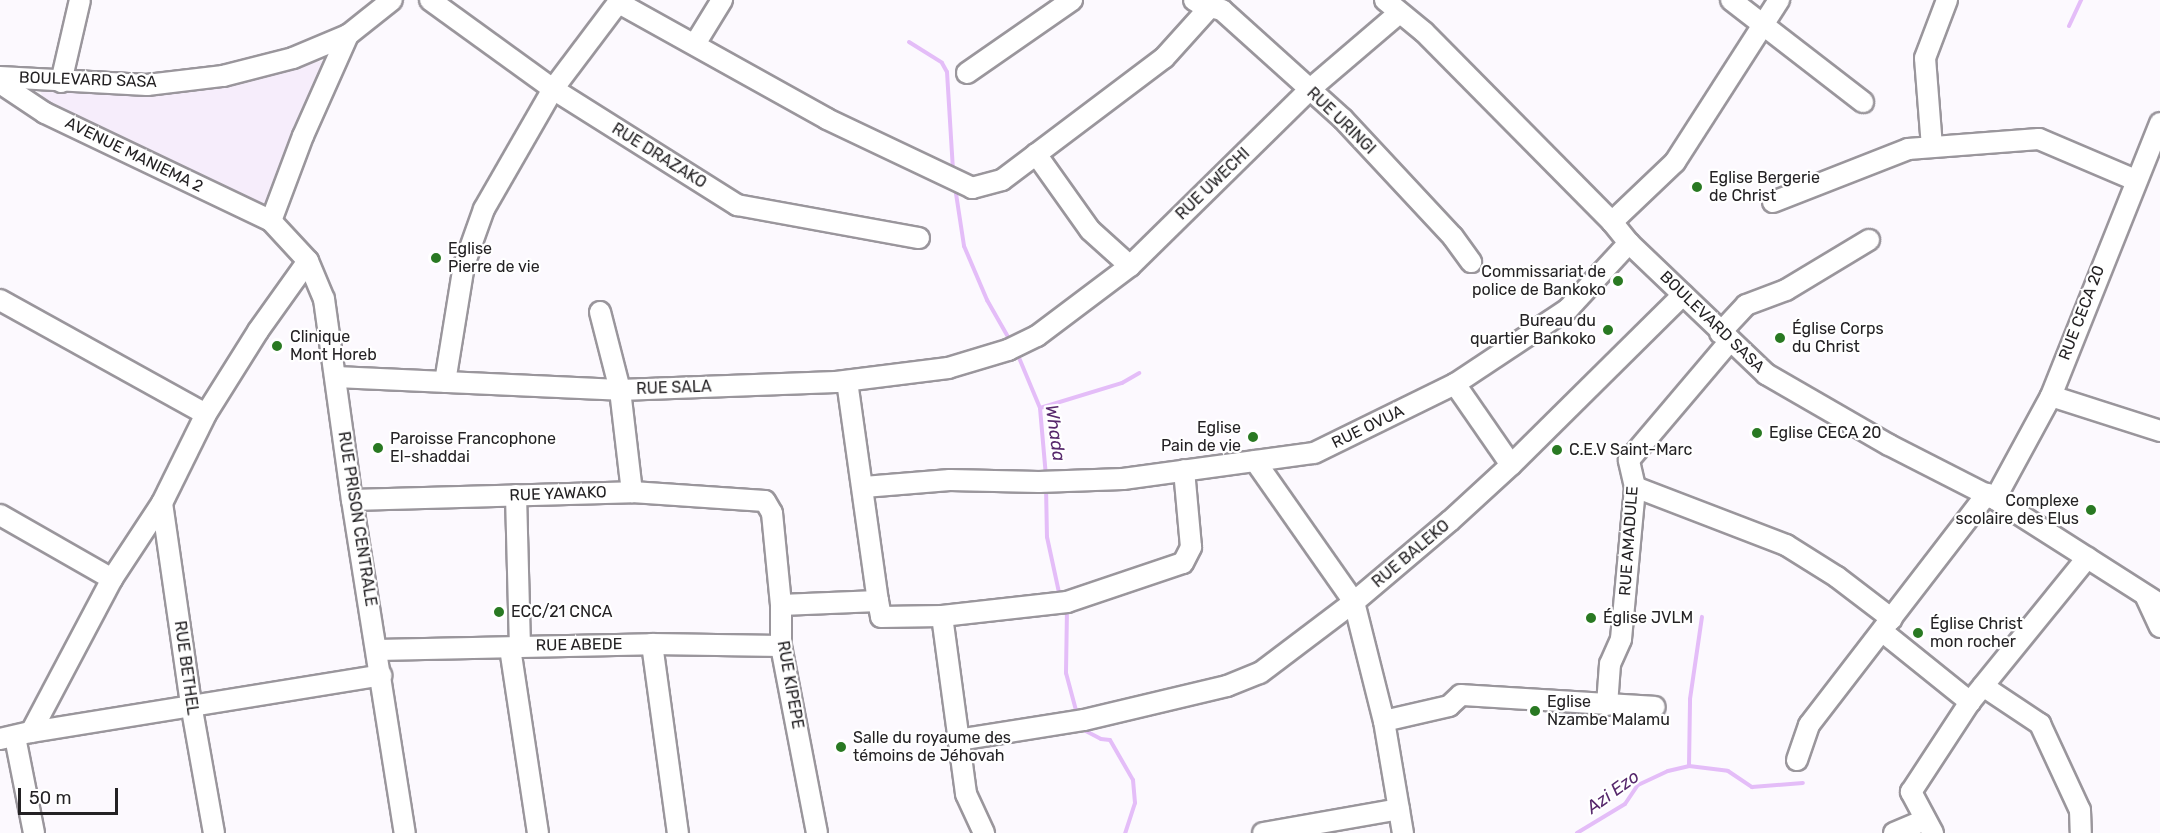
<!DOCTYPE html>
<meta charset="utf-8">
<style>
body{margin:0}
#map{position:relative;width:2160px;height:833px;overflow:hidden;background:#fcf9fe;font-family:Rubik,sans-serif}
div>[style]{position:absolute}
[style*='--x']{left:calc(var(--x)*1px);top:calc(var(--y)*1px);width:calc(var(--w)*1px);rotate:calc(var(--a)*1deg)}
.built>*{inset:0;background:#f6edfb}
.stream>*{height:4px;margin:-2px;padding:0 2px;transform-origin:2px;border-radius:2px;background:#e4bdf8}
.roads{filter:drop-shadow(2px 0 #9a969c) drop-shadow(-2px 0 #9a969c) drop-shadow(0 2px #9a969c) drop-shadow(0 -2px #9a969c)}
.minor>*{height:20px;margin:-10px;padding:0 10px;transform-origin:10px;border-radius:10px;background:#fff}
.dots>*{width:16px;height:16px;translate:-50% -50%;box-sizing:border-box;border:3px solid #fff;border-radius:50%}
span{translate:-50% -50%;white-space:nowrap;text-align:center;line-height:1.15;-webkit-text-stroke:4.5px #fff;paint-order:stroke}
.street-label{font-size:16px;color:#242224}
.poi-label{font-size:16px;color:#242224}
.left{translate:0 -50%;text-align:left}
.right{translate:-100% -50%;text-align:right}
.water-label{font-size:18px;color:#57286c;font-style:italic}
.scale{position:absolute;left:18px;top:788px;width:100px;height:27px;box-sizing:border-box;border:3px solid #242224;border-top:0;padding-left:8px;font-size:18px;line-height:21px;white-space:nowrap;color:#242224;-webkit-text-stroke:4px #fff;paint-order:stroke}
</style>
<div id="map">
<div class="built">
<div style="clip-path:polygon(333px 60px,265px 211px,46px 109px,40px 89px,182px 92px,293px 64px)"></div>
</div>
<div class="stream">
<div style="--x:2069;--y:26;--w:29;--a:-65"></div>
<div style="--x:909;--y:42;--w:39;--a:32"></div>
<div style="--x:942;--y:63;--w:10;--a:61"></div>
<div style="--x:947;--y:72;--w:98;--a:86.5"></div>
<div style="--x:955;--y:187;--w:60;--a:81.3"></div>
<div style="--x:964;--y:246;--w:59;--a:66.9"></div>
<div style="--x:987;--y:300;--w:48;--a:60.3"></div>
<div style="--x:1017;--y:353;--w:60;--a:67.3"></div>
<div style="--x:1040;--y:408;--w:68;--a:85"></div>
<div style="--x:1040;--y:408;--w:86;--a:-17"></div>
<div style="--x:1122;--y:383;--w:20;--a:-30"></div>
<div style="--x:1046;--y:486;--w:51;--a:88.9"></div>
<div style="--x:1047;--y:537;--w:61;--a:77.8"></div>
<div style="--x:1067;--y:609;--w:64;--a:90.9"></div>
<div style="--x:1066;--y:673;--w:42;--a:75"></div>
<div style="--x:1082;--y:729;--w:21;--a:28"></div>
<div style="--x:1101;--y:739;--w:9;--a:6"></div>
<div style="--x:1110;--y:740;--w:46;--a:60.1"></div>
<div style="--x:1133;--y:780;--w:23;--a:85"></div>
<div style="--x:1135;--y:803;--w:32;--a:108"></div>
<div style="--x:1689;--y:766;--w:67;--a:-89.1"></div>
<div style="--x:1690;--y:699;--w:83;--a:-81.7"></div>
<div style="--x:1577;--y:833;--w:56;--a:-31.1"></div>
<div style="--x:1625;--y:804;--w:23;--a:-56"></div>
<div style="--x:1638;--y:785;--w:33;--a:-25"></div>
<div style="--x:1668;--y:771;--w:22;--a:-13"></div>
<div style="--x:1689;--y:766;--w:39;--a:7"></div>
<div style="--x:1728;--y:771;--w:29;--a:34"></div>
<div style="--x:1752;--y:787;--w:51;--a:-4.5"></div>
</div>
<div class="roads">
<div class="minor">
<div style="--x:430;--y:0;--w:152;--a:35.9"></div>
<div style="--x:553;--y:89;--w:218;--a:32.2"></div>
<div style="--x:737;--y:205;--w:185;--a:10.3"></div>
<div style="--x:1194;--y:0;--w:9;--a:32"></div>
<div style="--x:1202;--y:5;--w:21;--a:14"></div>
<div style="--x:1222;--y:10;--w:163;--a:42"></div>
<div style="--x:1343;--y:119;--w:161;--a:47"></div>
<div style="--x:1453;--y:237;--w:31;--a:54"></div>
<div style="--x:1385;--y:0;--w:50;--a:39.4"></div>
<div style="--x:1424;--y:32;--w:267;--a:45.3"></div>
<div style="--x:1612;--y:222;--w:27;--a:51"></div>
<div style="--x:1629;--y:243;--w:190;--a:43.7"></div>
<div style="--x:1766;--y:374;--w:142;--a:30"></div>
<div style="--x:1889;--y:445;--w:119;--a:27"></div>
<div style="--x:1995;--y:499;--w:196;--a:32.5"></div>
<div style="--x:1731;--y:0;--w:167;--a:37.7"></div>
<div style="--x:619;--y:3;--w:238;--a:29.1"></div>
<div style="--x:827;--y:119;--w:161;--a:25.4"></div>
<div style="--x:972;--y:188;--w:31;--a:-15"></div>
<div style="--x:1002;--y:180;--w:203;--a:-37"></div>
<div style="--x:1164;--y:58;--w:67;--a:-48"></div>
<div style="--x:695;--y:44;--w:52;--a:-58.5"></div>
<div style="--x:967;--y:73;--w:128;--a:-34.8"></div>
<div style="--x:0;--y:77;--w:147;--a:3.1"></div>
<div style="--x:147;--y:85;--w:77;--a:-6.8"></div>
<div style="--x:223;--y:76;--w:72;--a:-14.4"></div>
<div style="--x:293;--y:58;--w:60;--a:-22.7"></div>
<div style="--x:348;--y:35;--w:56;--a:-38.5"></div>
<div style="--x:61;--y:82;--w:84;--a:-77"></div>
<div style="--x:0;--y:83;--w:54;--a:33.7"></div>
<div style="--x:45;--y:113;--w:250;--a:25.5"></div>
<div style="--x:271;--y:221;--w:54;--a:47.2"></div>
<div style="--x:308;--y:261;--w:41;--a:67.2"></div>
<div style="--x:324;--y:299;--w:203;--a:82.1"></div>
<div style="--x:352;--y:500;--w:337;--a:81"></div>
<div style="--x:1932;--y:147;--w:89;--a:-94.5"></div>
<div style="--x:1925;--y:58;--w:62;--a:-69.2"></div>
<div style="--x:1036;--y:154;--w:93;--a:54.6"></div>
<div style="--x:1090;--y:230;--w:54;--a:42"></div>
<div style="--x:1773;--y:202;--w:145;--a:-21.4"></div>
<div style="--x:1908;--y:149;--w:131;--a:-4.4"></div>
<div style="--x:2039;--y:139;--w:104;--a:23.1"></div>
<div style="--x:271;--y:221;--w:91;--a:-69.4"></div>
<div style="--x:303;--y:136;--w:111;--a:-66"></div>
<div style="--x:1612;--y:222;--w:87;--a:-43.6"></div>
<div style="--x:1675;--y:162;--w:193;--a:-57.3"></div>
<div style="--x:0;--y:300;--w:235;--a:29"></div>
<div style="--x:600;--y:312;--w:81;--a:75.6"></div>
<div style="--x:620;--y:390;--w:103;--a:83.3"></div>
<div style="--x:1720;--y:333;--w:38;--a:-47"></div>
<div style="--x:1746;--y:305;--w:43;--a:-20.6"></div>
<div style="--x:1786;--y:290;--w:97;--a:-31.1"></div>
<div style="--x:336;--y:377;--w:284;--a:2.6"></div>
<div style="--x:620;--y:390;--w:216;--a:-2.1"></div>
<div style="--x:836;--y:382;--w:113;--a:-7.1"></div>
<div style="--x:948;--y:368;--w:63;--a:-16.7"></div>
<div style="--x:1008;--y:350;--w:32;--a:-26"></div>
<div style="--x:1037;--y:336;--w:116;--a:-37"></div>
<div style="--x:1130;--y:266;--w:251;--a:-44.5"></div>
<div style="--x:1309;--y:90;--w:118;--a:-40.5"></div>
<div style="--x:847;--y:381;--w:222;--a:82"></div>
<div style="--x:445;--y:382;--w:119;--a:-80.8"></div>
<div style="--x:464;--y:265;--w:59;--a:-70.3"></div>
<div style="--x:484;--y:209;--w:138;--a:-60.1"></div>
<div style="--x:553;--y:89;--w:111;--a:-53"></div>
<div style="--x:1455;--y:384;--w:98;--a:55.3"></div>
<div style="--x:2051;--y:396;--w:114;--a:17.8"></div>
<div style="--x:1255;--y:461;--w:172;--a:54.9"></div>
<div style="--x:1354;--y:602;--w:123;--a:75.9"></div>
<div style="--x:1384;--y:721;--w:114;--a:80.4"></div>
<div style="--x:864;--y:487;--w:86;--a:-4.7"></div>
<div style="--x:950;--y:480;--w:89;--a:1.3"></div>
<div style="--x:1039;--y:482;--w:84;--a:-2"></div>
<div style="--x:1123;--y:479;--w:193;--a:-7.8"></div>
<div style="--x:1314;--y:453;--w:157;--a:-26.1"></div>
<div style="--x:1455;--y:384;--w:136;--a:-33.6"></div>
<div style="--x:1568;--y:309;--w:90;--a:-47.3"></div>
<div style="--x:1635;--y:487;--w:162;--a:21"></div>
<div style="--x:1786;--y:545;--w:60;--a:32.1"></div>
<div style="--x:1837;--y:577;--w:69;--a:37.4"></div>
<div style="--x:516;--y:495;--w:151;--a:88.5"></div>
<div style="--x:1995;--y:499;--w:117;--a:-61.5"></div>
<div style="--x:2051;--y:396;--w:294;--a:-68.2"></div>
<div style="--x:352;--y:500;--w:280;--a:-1.6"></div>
<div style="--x:632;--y:492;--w:133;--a:3.9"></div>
<div style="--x:765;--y:501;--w:14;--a:60"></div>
<div style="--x:772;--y:513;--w:92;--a:84.4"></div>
<div style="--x:781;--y:605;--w:41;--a:90"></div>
<div style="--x:781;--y:646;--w:190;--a:79.1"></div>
<div style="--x:162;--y:503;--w:203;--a:81.8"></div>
<div style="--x:191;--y:704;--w:131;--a:79.9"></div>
<div style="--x:0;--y:515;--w:129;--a:29.7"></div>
<div style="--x:2146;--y:597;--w:33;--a:65"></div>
<div style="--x:781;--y:605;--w:97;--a:-2.4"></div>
<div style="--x:878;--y:601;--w:16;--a:79"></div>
<div style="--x:881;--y:617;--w:61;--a:-0.9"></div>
<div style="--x:942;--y:616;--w:126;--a:-6.4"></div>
<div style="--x:1067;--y:602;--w:122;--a:-18.6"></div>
<div style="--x:1183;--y:563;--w:18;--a:-63"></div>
<div style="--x:1191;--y:547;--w:77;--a:-95.2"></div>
<div style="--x:942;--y:616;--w:180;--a:82.3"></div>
<div style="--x:966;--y:794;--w:43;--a:65.2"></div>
<div style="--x:1883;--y:632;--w:112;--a:38.8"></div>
<div style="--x:652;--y:644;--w:191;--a:82.2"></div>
<div style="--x:510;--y:648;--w:187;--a:81.4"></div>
<div style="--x:377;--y:650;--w:275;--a:-1.2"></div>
<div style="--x:652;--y:644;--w:129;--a:0.9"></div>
<div style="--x:1983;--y:686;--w:69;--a:33.7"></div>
<div style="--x:2040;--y:724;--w:95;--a:65.1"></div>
<div style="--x:2080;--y:810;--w:23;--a:88"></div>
<div style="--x:1607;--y:705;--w:41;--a:-85.8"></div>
<div style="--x:1610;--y:664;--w:27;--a:-66"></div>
<div style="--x:1621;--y:639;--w:153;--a:-84.7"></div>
<div style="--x:1635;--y:487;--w:28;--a:-103"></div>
<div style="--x:1629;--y:460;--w:156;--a:-49.7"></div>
<div style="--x:1384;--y:721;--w:67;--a:-13"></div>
<div style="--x:1449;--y:706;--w:16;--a:-43"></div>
<div style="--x:1461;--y:695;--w:194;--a:3.5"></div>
<div style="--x:31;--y:732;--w:355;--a:-9.2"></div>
<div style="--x:15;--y:737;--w:98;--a:78.8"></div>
<div style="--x:0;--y:739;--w:32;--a:-13"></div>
<div style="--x:31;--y:732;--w:173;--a:-62.1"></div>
<div style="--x:112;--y:579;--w:91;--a:-56.7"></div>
<div style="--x:162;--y:503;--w:99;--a:-63.7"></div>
<div style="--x:206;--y:414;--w:98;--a:-57.9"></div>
<div style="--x:258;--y:331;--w:86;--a:-54.5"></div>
<div style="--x:958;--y:740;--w:128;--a:-9"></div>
<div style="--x:1084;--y:720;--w:147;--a:-13.4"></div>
<div style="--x:1227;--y:686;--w:35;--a:-22"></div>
<div style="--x:1260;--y:673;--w:118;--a:-37.1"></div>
<div style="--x:1354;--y:602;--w:126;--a:-40.2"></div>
<div style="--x:1450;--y:521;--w:83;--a:-42.6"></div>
<div style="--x:1511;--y:465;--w:242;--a:-44.7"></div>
<div style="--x:1797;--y:760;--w:37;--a:-71"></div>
<div style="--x:1809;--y:725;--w:292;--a:-52.4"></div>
<div style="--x:1263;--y:833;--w:138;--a:-10"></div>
<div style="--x:1894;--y:833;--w:34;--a:-23"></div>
<div style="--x:1933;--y:833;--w:47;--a:-118.2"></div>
<div style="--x:1911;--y:792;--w:108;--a:-56.8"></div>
<div style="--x:1970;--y:702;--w:186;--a:-50.9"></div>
</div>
</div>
<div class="dots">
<div style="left:1697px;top:187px;background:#297922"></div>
<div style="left:436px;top:258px;background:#297922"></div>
<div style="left:1618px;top:281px;background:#297922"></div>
<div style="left:1608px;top:330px;background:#297922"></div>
<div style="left:1780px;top:338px;background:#297922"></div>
<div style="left:277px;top:346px;background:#297922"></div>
<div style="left:1757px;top:433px;background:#297922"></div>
<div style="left:1253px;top:437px;background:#297922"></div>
<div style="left:378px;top:448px;background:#297922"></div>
<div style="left:1557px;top:450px;background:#297922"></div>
<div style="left:2091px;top:510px;background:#297922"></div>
<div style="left:499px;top:612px;background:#297922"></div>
<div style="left:1591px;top:618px;background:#297922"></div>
<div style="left:1918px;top:633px;background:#297922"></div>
<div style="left:1535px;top:711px;background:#297922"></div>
<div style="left:841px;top:747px;background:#297922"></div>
</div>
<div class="street-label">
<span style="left:88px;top:80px;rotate:2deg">BOULEVARD SASA</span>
<span style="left:1341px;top:121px;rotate:44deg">RUE URINGI</span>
<span style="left:134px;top:155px;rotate:26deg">AVENUE MANIEMA 2</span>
<span style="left:659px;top:156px;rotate:32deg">RUE DRAZAKO</span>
<span style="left:1213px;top:184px;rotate:-44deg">RUE UWECHI</span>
<span style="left:2082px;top:313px;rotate:-69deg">RUE CECA 20</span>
<span style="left:1712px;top:322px;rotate:44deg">BOULEVARD SASA</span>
<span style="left:674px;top:388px;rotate:-2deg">RUE SALA</span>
<span style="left:1368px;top:427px;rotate:-26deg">RUE OVUA</span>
<span style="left:558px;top:494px;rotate:-2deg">RUE YAWAKO</span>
<span style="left:357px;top:519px;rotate:81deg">RUE PRISON CENTRALE</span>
<span style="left:1629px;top:541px;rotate:-86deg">RUE AMADULE</span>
<span style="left:1411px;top:554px;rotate:-40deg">RUE BALEKO</span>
<span style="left:579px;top:645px;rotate:-1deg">RUE ABEDE</span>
<span style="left:186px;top:668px;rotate:82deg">RUE BETHEL</span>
<span style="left:790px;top:685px;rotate:80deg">RUE KIPEPE</span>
</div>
<div class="poi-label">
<span class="left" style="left:1709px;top:187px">Eglise Bergerie<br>de Christ</span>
<span class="left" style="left:448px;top:258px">Eglise<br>Pierre de vie</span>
<span class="right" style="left:1606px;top:281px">Commissariat de<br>police de Bankoko</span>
<span class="right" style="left:1596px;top:330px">Bureau du<br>quartier Bankoko</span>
<span class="left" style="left:1792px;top:338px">Église Corps<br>du Christ</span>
<span class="left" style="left:290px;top:346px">Clinique<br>Mont Horeb</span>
<span class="right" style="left:1241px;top:437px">Eglise<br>Pain de vie</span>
<span class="left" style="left:1769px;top:433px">Eglise CECA 20</span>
<span class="left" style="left:390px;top:448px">Paroisse Francophone<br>El-shaddai</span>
<span class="left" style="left:1569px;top:450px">C.E.V Saint-Marc</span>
<span class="right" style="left:2079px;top:510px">Complexe<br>scolaire des Elus</span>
<span class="left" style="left:511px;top:612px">ECC/21 CNCA</span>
<span class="left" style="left:1603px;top:618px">Église JVLM</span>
<span class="left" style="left:1930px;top:633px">Église Christ<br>mon rocher</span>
<span class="left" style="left:1547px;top:711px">Eglise<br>Nzambe Malamu</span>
<span class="left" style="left:853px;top:747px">Salle du royaume des<br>témoins de Jéhovah</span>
</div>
<div class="water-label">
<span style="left:1055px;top:433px;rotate:82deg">Whada</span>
<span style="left:1613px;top:792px;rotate:-36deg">Azi Ezo</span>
</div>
<div class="scale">50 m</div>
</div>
